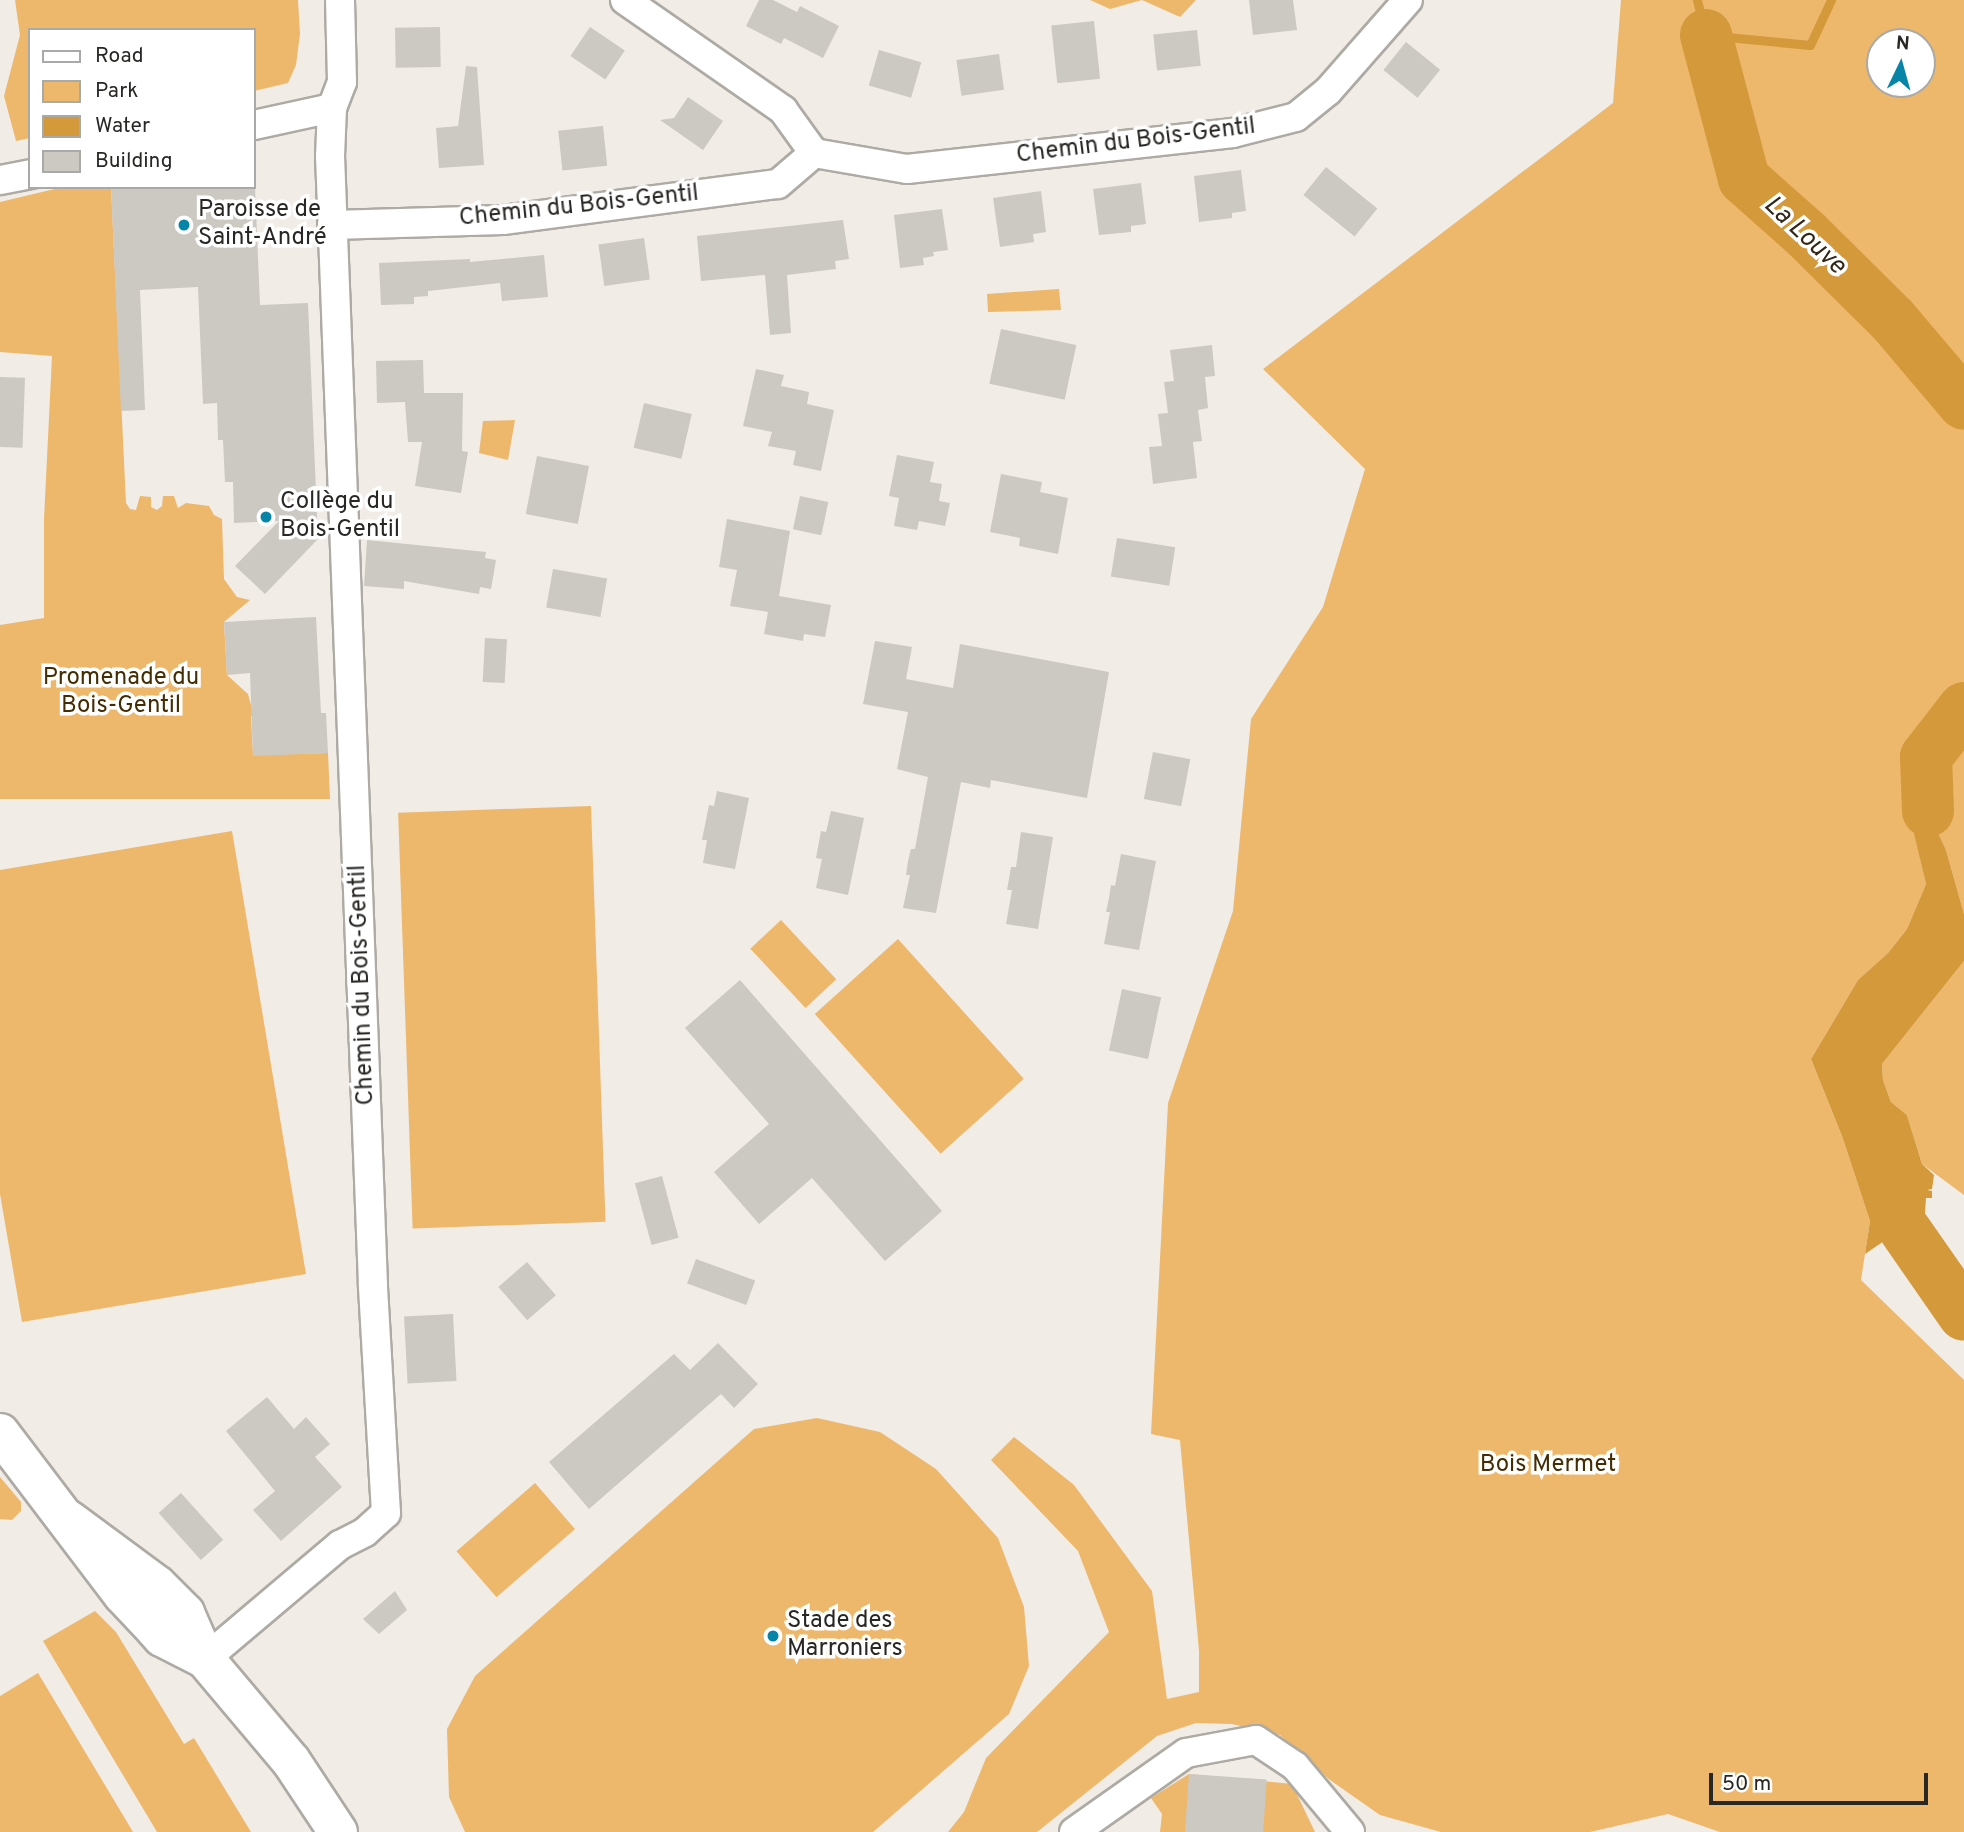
<!DOCTYPE html>
<meta charset="utf-8">
<style>
body{margin:0}
#map{position:relative;width:1964px;height:1832px;overflow:hidden;background:#f1ece6;font-family:Overpass,sans-serif}
div>[style]{position:absolute}
[style*='--x']{left:calc(var(--x)*1px);top:calc(var(--y)*1px);width:calc(var(--w)*1px);rotate:calc(var(--a)*1deg)}
.green>*{inset:0;background:#edb86b;transform-origin:0 0}
.water>*{inset:0;background:#d4993b}
.stream>*{height:9px;margin:-4.5px;padding:0 4.5px;transform-origin:4.5px;border-radius:4.5px;background:#d4993b}
.river>*{height:52px;margin:-26px;padding:0 26px;transform-origin:26px;border-radius:26px;background:#d4993b}
.building>*{inset:0;background:#ccc8c2;transform-origin:0 0}
.roads{filter:drop-shadow(2px 0 #aeaaa4) drop-shadow(-2px 0 #aeaaa4) drop-shadow(0 2px #aeaaa4) drop-shadow(0 -2px #aeaaa4)}
.minor>*{height:28px;margin:-14px;padding:0 14px;transform-origin:14px;border-radius:14px;background:#fff}
.secondary>*{height:38px;margin:-19px;padding:0 19px;transform-origin:19px;border-radius:19px;background:#fff}
.dots>*{width:19px;height:19px;translate:-50% -50%;box-sizing:border-box;border:4px solid #fff;border-radius:50%}
span{translate:-50% -50%;white-space:nowrap;text-align:center;line-height:1.15;-webkit-text-stroke:7px #fff;paint-order:stroke}
.street-label{font-size:24px;color:#292724}
.poi-label{font-size:24px;color:#292724}
.left{translate:0 -50%;text-align:left}
.park-label{font-size:24px;color:#442c03}
.water-label{font-size:26px;color:#322717;font-style:italic}
.legend{position:absolute;left:28px;top:28px;width:228px;height:161px;box-sizing:border-box;background:#fff;border:2px solid #a9a9a7;margin:0;padding:9px 12px;list-style:none;font-size:21px;color:#292724}
.legend li{display:flex;align-items:center;gap:14px;height:35px}
.legend b{width:35px;border:2px solid #a9a9a7}
.north{position:absolute;left:1866px;top:28px;width:70px;height:70px;box-sizing:border-box;background:#fff;border:2px solid #a9a9a7;border-radius:50%;rotate:5deg;font-size:19px;font-weight:700;line-height:28px;text-align:center;color:#292724}
.north::after{content:'';display:block;margin:auto;width:24px;height:32px;background:#0785a9;clip-path:polygon(50% 0,100% 100%,50% 72%,0 100%)}
.scale{position:absolute;left:1709px;top:1773px;width:219px;height:32px;box-sizing:border-box;border:4px solid #292724;border-top:0;padding-left:9px;font-size:21px;line-height:24px;white-space:nowrap;color:#292724;-webkit-text-stroke:5px #fff;paint-order:stroke}
</style>
<div id="map">
<div class="green">
<div style="clip-path:polygon(15px 0,298px 0,300px 34px,296px 65px,288px 83px,254px 91px,254px 30px,30px 30px,30px 138px,16px 141px,4px 96px,20px 35px)"></div>
<div style="clip-path:polygon(1090px 0,1196px 0,1180px 17px,1142px 0,1110px 9px)"></div>
<div style="clip-path:polygon(evenodd,1621px 0,1964px 0,1964px 914px,1946px 850px,1928px 811px,1907px 800px,1926px 884px,1907px 929px,1888px 953px,1858px 980px,1811px 1059px,1842px 1136px,1870px 1221px,1861px 1280px,1964px 1380px,1964px 1832px,1720px 1832px,1668px 1814px,1590px 1832px,1441px 1832px,1380px 1815px,1330px 1780px,1280px 1735px,1232px 1724px,1196px 1723px,1157px 1736px,1037px 1832px,948px 1832px,964px 1812px,986px 1758px,1109px 1632px,1078px 1551px,991px 1460px,1014px 1437px,1074px 1485px,1152px 1591px,1167px 1699px,1199px 1692px,1199px 1651px,1180px 1440px,1151px 1434px,1168px 1103px,1233px 911px,1251px 719px,1323px 607px,1365px 469px,1263px 369px,1613px 103px,1621px 0,1880px 42px,1922px 42px,1922px 84px,1880px 84px,1880px 42px)"></div>
<div style="clip-path:polygon(63px 187px,111px 187px,126px 503px,130px 509px,136px 510px,140px 496px,151px 497px,151px 507px,157px 510px,162px 506px,163px 496px,174px 496px,178px 508px,186px 503px,209px 506px,214px 515px,222px 519px,224px 579px,237px 597px,250px 600px,224px 622px,227px 675px,248px 694px,254px 716px,251px 716px,253px 755px,328px 753px,330px 799px,0 799px,0 625px,44px 618px,44px 519px,52px 356px,0 352px,0 202px)"></div>
<div style="clip-path:polygon(1059px 289px,1061px 310px,988px 312px,987px 294px)"></div>
<div style="clip-path:polygon(515px 420px,508px 460px,479px 453px,483px 421px)"></div>
<div style="left:591px;top:806px;width:416px;height:193px;rotate:88deg"></div>
<div style="clip-path:polygon(232px 831px,306px 1274px,22px 1322px,0 1194px,0 870px)"></div>
<div style="left:781px;top:920px;width:81px;height:42px;rotate:47deg"></div>
<div style="left:898px;top:939px;width:188px;height:112px;rotate:48deg"></div>
<div style="clip-path:polygon(1964px 961px,1964px 1195px,1922px 1164px,1907px 1115px,1891px 1102px,1883px 1080px,1882px 1064px)"></div>
<div style="clip-path:polygon(817px 1418px,880px 1432px,936px 1469px,998px 1538px,1024px 1607px,1029px 1666px,1009px 1714px,873px 1832px,465px 1832px,449px 1797px,447px 1729px,475px 1676px,754px 1429px)"></div>
<div style="clip-path:polygon(0 1477px,21px 1502px,21px 1511px,12px 1520px,0 1519px)"></div>
<div style="left:535px;top:1483px;width:61px;height:104px;rotate:49deg"></div>
<div style="clip-path:polygon(95px 1611px,116px 1632px,184px 1744px,194px 1738px,251px 1832px,157px 1832px,43px 1641px)"></div>
<div style="clip-path:polygon(38px 1673px,133px 1832px,0 1832px,0 1696px)"></div>
<div style="clip-path:polygon(1189px 1774px,1292px 1784px,1315px 1832px,1160px 1832px,1162px 1814px,1151px 1798px)"></div>
</div>
<div class="water">
<div style="clip-path:polygon(1906px 800px,1928px 811px,1946px 850px,1964px 914px,1964px 961px,1882px 1064px,1883px 1080px,1891px 1102px,1907px 1115px,1922px 1164px,1934px 1175px,1932px 1189px,1927px 1190px,1932px 1191px,1932px 1198px,1926px 1198px,1925px 1213px,1865px 1254px,1870px 1221px,1842px 1136px,1811px 1059px,1858px 980px,1888px 953px,1907px 929px,1926px 884px)"></div>
</div>
<div class="stream">
<div style="--x:1697;--y:0;--w:36;--a:76"></div>
<div style="--x:1706;--y:35;--w:104;--a:5.5"></div>
<div style="--x:1810;--y:45;--w:50;--a:-65"></div>
</div>
<div class="river">
<div style="--x:1706;--y:35;--w:149;--a:75.2"></div>
<div style="--x:1744;--y:179;--w:84;--a:41.6"></div>
<div style="--x:1807;--y:235;--w:120;--a:44.7"></div>
<div style="--x:1892;--y:319;--w:111;--a:49.7"></div>
<div style="--x:1928;--y:811;--w:54;--a:-92.1"></div>
<div style="--x:1926;--y:757;--w:62;--a:-52.2"></div>
<div style="--x:1905;--y:1230;--w:103;--a:55.2"></div>
</div>
<div class="building">
<div style="clip-path:polygon(759px 0,773px 0,797px 12px,800px 6px,839px 26px,823px 58px,784px 38px,781px 44px,746px 26px)"></div>
<div style="clip-path:polygon(1249px 0,1293px 0,1297px 30px,1253px 35px)"></div>
<div style="left:1094px;top:21px;width:58px;height:43px;rotate:84deg"></div>
<div style="left:440px;top:27px;width:40px;height:45px;rotate:89deg"></div>
<div style="left:590px;top:27px;width:42px;height:35px;rotate:34deg"></div>
<div style="left:1197px;top:30px;width:36px;height:44px;rotate:84deg"></div>
<div style="left:1406px;top:42px;width:44px;height:36px;rotate:39deg"></div>
<div style="left:879px;top:50px;width:44px;height:37px;rotate:16deg"></div>
<div style="left:999px;top:54px;width:36px;height:43px;rotate:82deg"></div>
<div style="clip-path:polygon(466px 66px,477px 67px,484px 165px,439px 168px,436px 128px,458px 126px)"></div>
<div style="clip-path:polygon(688px 97px,723px 121px,703px 150px,660px 120px,674px 118px)"></div>
<div style="left:603px;top:126px;width:40px;height:45px;rotate:84deg"></div>
<div style="left:1326px;top:167px;width:66px;height:36px;rotate:39deg"></div>
<div style="clip-path:polygon(1241px 170px,1246px 211px,1232px 213px,1232px 218px,1199px 222px,1194px 176px)"></div>
<div style="clip-path:polygon(1141px 183px,1146px 224px,1131px 226px,1131px 232px,1099px 235px,1093px 189px)"></div>
<div style="clip-path:polygon(111px 187px,255px 187px,260px 305px,308px 303px,318px 539px,265px 594px,235px 566px,279px 521px,234px 523px,233px 482px,225px 482px,223px 440px,218px 440px,217px 403px,203px 404px,198px 287px,140px 290px,145px 410px,121px 411px)"></div>
<div style="clip-path:polygon(1041px 191px,1046px 232px,1033px 234px,1034px 242px,1000px 247px,993px 198px)"></div>
<div style="clip-path:polygon(942px 209px,948px 250px,933px 252px,934px 256px,923px 258px,924px 265px,900px 268px,894px 215px)"></div>
<div style="clip-path:polygon(843px 220px,849px 259px,835px 261px,836px 269px,787px 275px,791px 333px,770px 335px,765px 275px,701px 281px,697px 236px)"></div>
<div style="left:644px;top:238px;width:42px;height:46px;rotate:82deg"></div>
<div style="clip-path:polygon(544px 255px,548px 297px,502px 301px,500px 283px,428px 291px,428px 296px,414px 297px,414px 304px,381px 305px,379px 263px,470px 259px,470px 262px)"></div>
<div style="left:1001px;top:329px;width:77px;height:56px;rotate:12deg"></div>
<div style="clip-path:polygon(1212px 345px,1215px 376px,1205px 377px,1208px 408px,1198px 410px,1202px 441px,1193px 442px,1197px 478px,1153px 484px,1149px 447px,1162px 446px,1158px 414px,1168px 413px,1164px 382px,1174px 381px,1170px 350px)"></div>
<div style="clip-path:polygon(423px 360px,424px 393px,463px 393px,462px 451px,468px 452px,461px 493px,415px 486px,422px 442px,408px 442px,405px 402px,377px 403px,376px 361px)"></div>
<div style="clip-path:polygon(756px 369px,784px 375px,781px 386px,809px 392px,807px 404px,834px 410px,821px 471px,793px 465px,796px 451px,768px 446px,772px 432px,743px 426px)"></div>
<div style="left:0;top:377px;width:25px;height:70px;rotate:2deg"></div>
<div style="left:644px;top:403px;width:49px;height:46px;rotate:13deg"></div>
<div style="clip-path:polygon(897px 455px,934px 462px,930px 482px,942px 484px,939px 501px,950px 503px,945px 526px,919px 521px,917px 530px,894px 526px,899px 498px,889px 496px)"></div>
<div style="left:537px;top:456px;width:53px;height:59px;rotate:11deg"></div>
<div style="clip-path:polygon(1001px 474px,1042px 482px,1040px 492px,1068px 498px,1058px 554px,1019px 546px,1020px 538px,990px 532px)"></div>
<div style="left:800px;top:496px;width:29px;height:34px;rotate:12deg"></div>
<div style="clip-path:polygon(727px 519px,790px 531px,779px 596px,831px 605px,825px 637px,804px 634px,803px 641px,764px 634px,768px 612px,730px 606px,737px 570px,719px 567px)"></div>
<div style="left:1117px;top:538px;width:59px;height:39px;rotate:9deg"></div>
<div style="clip-path:polygon(367px 540px,486px 552px,485px 558px,496px 560px,491px 589px,480px 587px,479px 594px,404px 581px,404px 589px,364px 586px)"></div>
<div style="left:553px;top:569px;width:55px;height:39px;rotate:10deg"></div>
<div style="clip-path:polygon(316px 617px,321px 713px,326px 713px,328px 753px,253px 756px,250px 673px,227px 675px,224px 622px)"></div>
<div style="left:485px;top:638px;width:22px;height:44px;rotate:3deg"></div>
<div style="clip-path:polygon(875px 641px,912px 647px,906px 679px,953px 688px,960px 644px,1109px 672px,1087px 798px,991px 780px,990px 788px,961px 782px,936px 913px,903px 908px,910px 875px,906px 875px,908px 861px,911px 849px,915px 849px,928px 777px,897px 769px,908px 712px,863px 704px)"></div>
<div style="left:1153px;top:752px;width:38px;height:48px;rotate:11deg"></div>
<div style="clip-path:polygon(717px 791px,749px 798px,735px 869px,703px 863px,707px 840px,702px 840px,709px 805px,714px 806px)"></div>
<div style="clip-path:polygon(831px 811px,864px 818px,848px 895px,816px 888px,822px 859px,816px 858px,821px 831px,826px 832px)"></div>
<div style="clip-path:polygon(1021px 832px,1053px 837px,1038px 929px,1006px 924px,1012px 890px,1007px 890px,1011px 867px,1016px 867px)"></div>
<div style="clip-path:polygon(1121px 854px,1156px 861px,1139px 950px,1104px 944px,1110px 912px,1106px 912px,1109px 898px,1111px 885px,1115px 886px)"></div>
<div style="clip-path:polygon(740px 980px,942px 1211px,885px 1261px,812px 1178px,759px 1224px,714px 1172px,769px 1124px,685px 1028px)"></div>
<div style="left:1122px;top:989px;width:40px;height:63px;rotate:12deg"></div>
<div style="left:662px;top:1176px;width:64px;height:28px;rotate:75deg"></div>
<div style="left:696px;top:1259px;width:63px;height:26px;rotate:20deg"></div>
<div style="left:527px;top:1262px;width:44px;height:38px;rotate:49deg"></div>
<div style="left:453px;top:1314px;width:67px;height:49px;rotate:87deg"></div>
<div style="clip-path:polygon(718px 1343px,758px 1384px,734px 1408px,721px 1394px,589px 1509px,549px 1462px,674px 1354px,690px 1370px)"></div>
<div style="clip-path:polygon(267px 1397px,294px 1429px,306px 1417px,330px 1444px,315px 1457px,342px 1487px,281px 1541px,253px 1510px,275px 1491px,226px 1431px)"></div>
<div style="left:181px;top:1493px;width:63px;height:30px;rotate:48deg"></div>
<div style="clip-path:polygon(395px 1591px,407px 1610px,379px 1634px,363px 1619px)"></div>
<div style="left:1189px;top:1774px;width:78px;height:58px;rotate:4deg"></div>
</div>
<div class="roads">
<div class="minor">
<div style="--x:625;--y:0;--w:193;--a:34.8"></div>
<div style="--x:783;--y:110;--w:53;--a:54.2"></div>
<div style="--x:814;--y:153;--w:94;--a:9.8"></div>
<div style="--x:907;--y:169;--w:328;--a:-6.3"></div>
<div style="--x:1233;--y:133;--w:65;--a:-14.3"></div>
<div style="--x:1296;--y:117;--w:41;--a:-39.1"></div>
<div style="--x:1328;--y:91;--w:121;--a:-48.7"></div>
<div style="--x:254;--y:125;--w:80;--a:-12.3"></div>
<div style="--x:0;--y:180;--w:31;--a:-11"></div>
<div style="--x:332;--y:225;--w:171;--a:-1.7"></div>
<div style="--x:503;--y:220;--w:277;--a:-7.5"></div>
<div style="--x:778;--y:184;--w:48;--a:-40.7"></div>
<div style="--x:205;--y:1659;--w:177;--a:-40.2"></div>
<div style="--x:340;--y:1545;--w:28;--a:-27"></div>
<div style="--x:365;--y:1532;--w:28;--a:-42"></div>
<div style="--x:386;--y:1513;--w:228;--a:-93.3"></div>
<div style="--x:373;--y:1285;--w:1129;--a:-92.18"></div>
<div style="--x:330;--y:157;--w:49;--a:-87.7"></div>
<div style="--x:332;--y:108;--w:28;--a:-69"></div>
<div style="--x:342;--y:82;--w:82;--a:-91.4"></div>
<div style="--x:1074;--y:1832;--w:137;--a:-35.2"></div>
<div style="--x:1186;--y:1753;--w:71;--a:-10.5"></div>
<div style="--x:1256;--y:1740;--w:47;--a:33.7"></div>
<div style="--x:1295;--y:1766;--w:86;--a:50.2"></div>
</div>
<div class="secondary">
<div style="--x:0;--y:1433;--w:203;--a:52.8"></div>
<div style="--x:123;--y:1595;--w:47;--a:46.7"></div>
<div style="--x:155;--y:1629;--w:11;--a:49"></div>
<div style="--x:162;--y:1637;--w:48;--a:27.1"></div>
<div style="--x:69;--y:1520;--w:109;--a:36.5"></div>
<div style="--x:157;--y:1585;--w:40;--a:45"></div>
<div style="--x:185;--y:1613;--w:50;--a:66.5"></div>
<div style="--x:205;--y:1659;--w:133;--a:49.9"></div>
<div style="--x:291;--y:1761;--w:85;--a:56.5"></div>
</div>
</div>
<div class="dots">
<div style="left:184px;top:225px;background:#0785a9"></div>
<div style="left:266px;top:517px;background:#0785a9"></div>
<div style="left:773px;top:1636px;background:#0785a9"></div>
</div>
<div class="street-label">
<span style="left:1136px;top:142px;rotate:-7deg">Chemin du Bois-Gentil</span>
<span style="left:579px;top:207px;rotate:-6deg">Chemin du Bois-Gentil</span>
<span style="left:363px;top:985px;rotate:-92deg">Chemin du Bois-Gentil</span>
</div>
<div class="poi-label">
<span class="left" style="left:198px;top:225px">Paroisse de<br>Saint-André</span>
<span class="left" style="left:280px;top:517px">Collège du<br>Bois-Gentil</span>
<span class="left" style="left:787px;top:1636px">Stade des<br>Marroniers</span>
</div>
<div class="park-label">
<span style="left:121px;top:693px">Promenade du<br>Bois-Gentil</span>
<span style="left:1548px;top:1466px">Bois Mermet</span>
</div>
<div class="water-label">
<span style="left:1804px;top:236px;rotate:43deg">La Louve</span>
</div>
<ul class="legend">
<li><b style="height:9px;background:#fff"></b>Road</li>
<li><b style="height:19px;background:#edb86b"></b>Park</li>
<li><b style="height:19px;background:#d4993b"></b>Water</li>
<li><b style="height:19px;background:#ccc8c2"></b>Building</li>
</ul>
<div class="north">N</div>
<div class="scale">50 m</div>
</div>
